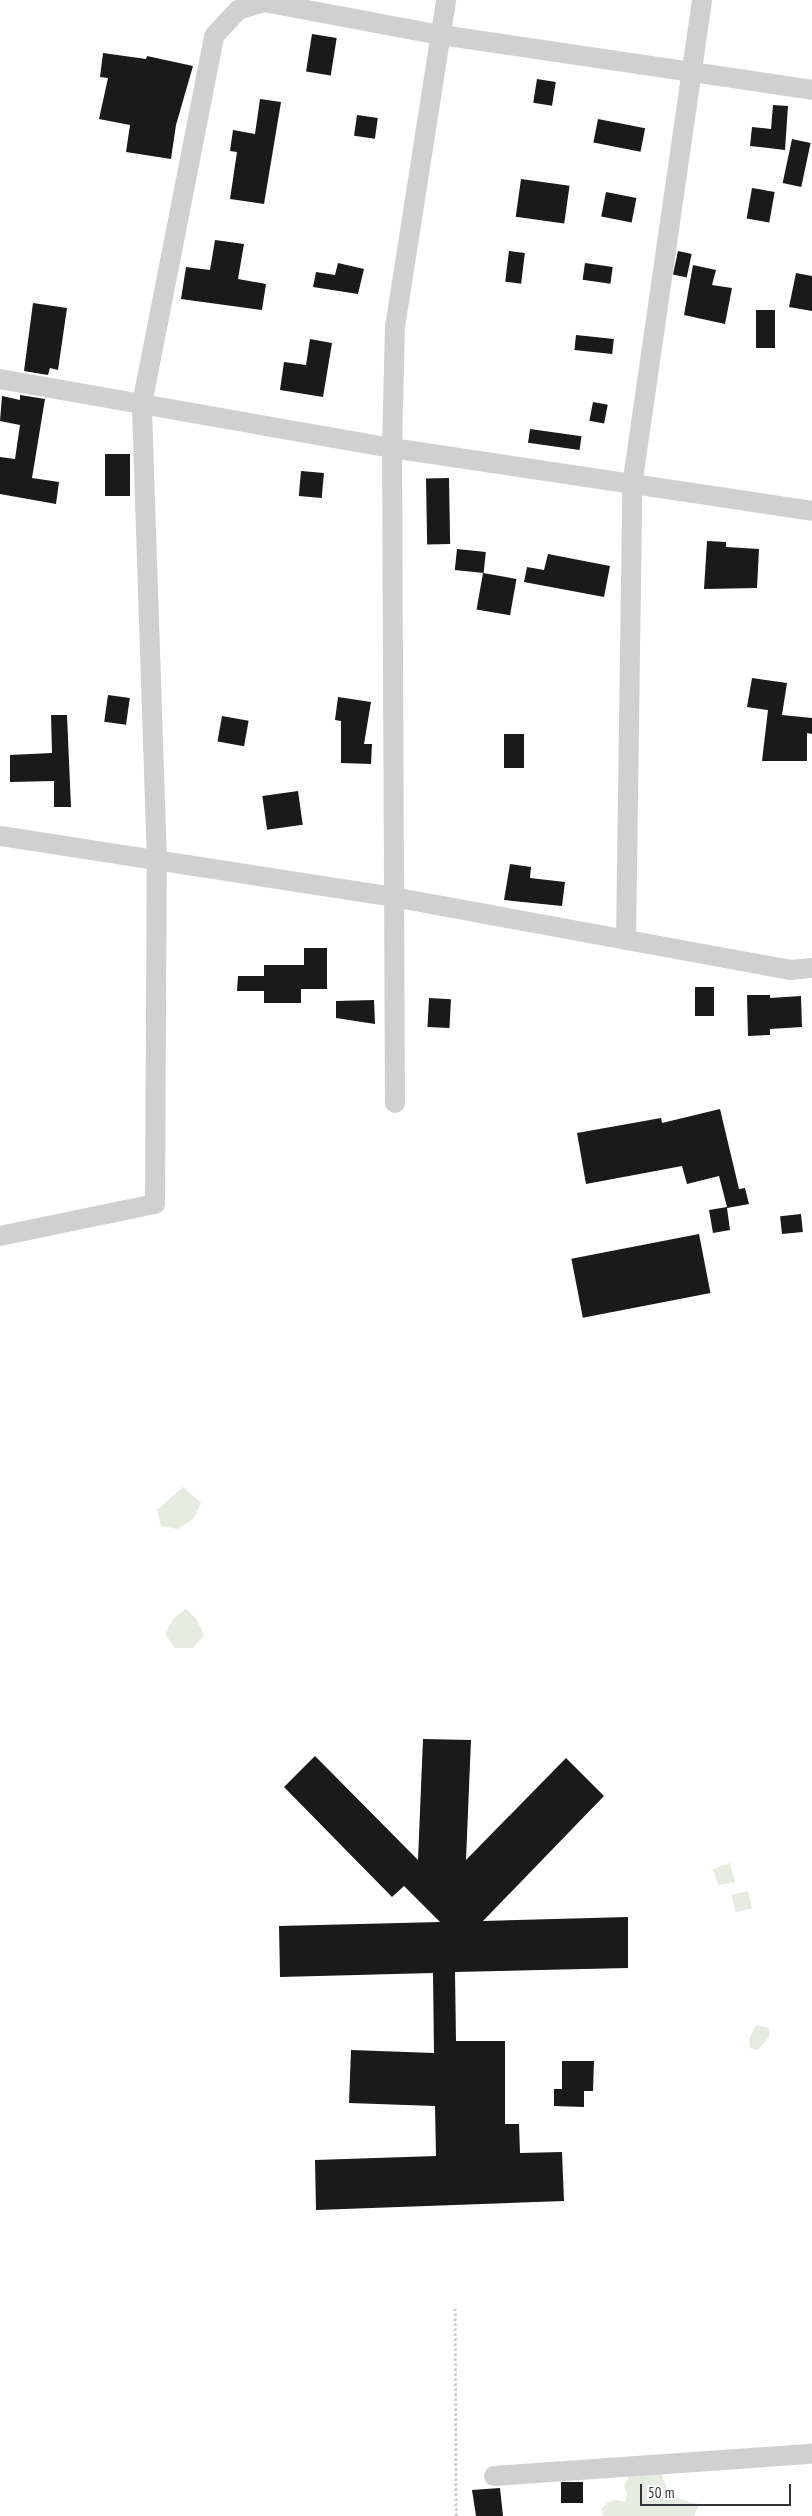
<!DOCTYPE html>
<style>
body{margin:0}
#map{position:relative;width:812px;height:2516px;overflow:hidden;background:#fff;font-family:"PT Sans Narrow",sans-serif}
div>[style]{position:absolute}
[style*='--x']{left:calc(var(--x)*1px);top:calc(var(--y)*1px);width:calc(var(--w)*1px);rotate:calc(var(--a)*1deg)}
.green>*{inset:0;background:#e6ecdf;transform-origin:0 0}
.building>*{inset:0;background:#1a1a1a;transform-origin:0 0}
.path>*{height:3px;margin-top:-1.5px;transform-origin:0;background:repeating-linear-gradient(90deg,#cdcdcd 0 2.5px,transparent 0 5px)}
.minor>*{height:20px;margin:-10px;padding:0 10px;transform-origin:10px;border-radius:10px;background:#d0d0d0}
span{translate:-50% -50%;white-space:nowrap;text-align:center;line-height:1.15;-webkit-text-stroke:5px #fff;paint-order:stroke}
.scale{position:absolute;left:640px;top:2484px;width:151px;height:22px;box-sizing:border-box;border:2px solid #333;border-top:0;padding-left:6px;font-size:15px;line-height:18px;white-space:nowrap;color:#333;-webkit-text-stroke:4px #fff;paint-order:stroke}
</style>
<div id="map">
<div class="green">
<div style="clip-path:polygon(183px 1487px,201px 1503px,193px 1519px,178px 1529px,161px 1526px,157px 1510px)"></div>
<div style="clip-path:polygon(186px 1609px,197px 1620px,204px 1635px,193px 1648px,175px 1648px,165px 1634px,173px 1619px)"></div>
<div style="clip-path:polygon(730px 1863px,735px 1882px,718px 1885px,713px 1869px)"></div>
<div style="left:748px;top:1891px;width:18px;height:17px;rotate:77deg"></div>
<div style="clip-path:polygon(756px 2025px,769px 2028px,769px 2037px,758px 2050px,750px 2048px,749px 2039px)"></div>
<div style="clip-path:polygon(659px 2468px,668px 2491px,682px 2500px,699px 2504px,694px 2516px,604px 2516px,601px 2510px,607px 2503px,615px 2500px,625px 2502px,627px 2493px,624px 2486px,628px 2479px,628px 2470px)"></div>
</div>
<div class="building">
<div style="left:312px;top:34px;width:25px;height:38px;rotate:9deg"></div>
<div style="clip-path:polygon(103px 53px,146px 59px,147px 56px,193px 66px,176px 125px,171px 159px,126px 152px,130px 125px,99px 119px,108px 78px,100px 77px)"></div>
<div style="left:537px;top:79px;width:19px;height:24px;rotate:9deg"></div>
<div style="clip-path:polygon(260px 99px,281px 102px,264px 204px,230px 199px,237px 152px,230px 151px,233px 130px,255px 134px)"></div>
<div style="clip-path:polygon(773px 105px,788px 106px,785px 150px,750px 146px,752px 127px,771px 129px)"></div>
<div style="left:357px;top:115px;width:21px;height:21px;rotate:8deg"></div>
<div style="left:598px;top:119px;width:48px;height:24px;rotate:11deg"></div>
<div style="left:792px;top:139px;width:19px;height:45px;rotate:12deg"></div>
<div style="left:521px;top:179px;width:49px;height:38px;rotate:8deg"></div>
<div style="left:752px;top:188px;width:23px;height:31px;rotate:10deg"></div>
<div style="left:606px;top:192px;width:31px;height:25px;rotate:11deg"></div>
<div style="clip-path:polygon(215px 240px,244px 244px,238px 279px,266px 284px,262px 310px,181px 299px,186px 267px,210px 270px)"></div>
<div style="left:509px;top:251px;width:16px;height:31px;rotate:7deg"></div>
<div style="left:678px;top:251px;width:14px;height:24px;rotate:12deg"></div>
<div style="clip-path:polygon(338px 263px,364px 269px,358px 294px,313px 287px,316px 272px,335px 275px)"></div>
<div style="left:585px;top:263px;width:28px;height:17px;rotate:8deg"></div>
<div style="clip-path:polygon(693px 265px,716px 270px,712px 285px,732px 288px,725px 324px,684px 315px)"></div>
<div style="clip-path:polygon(796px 273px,812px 276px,812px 311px,789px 307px)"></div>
<div style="clip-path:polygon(33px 303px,67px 308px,58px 370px,50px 368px,48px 375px,24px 371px)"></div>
<div style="left:756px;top:310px;width:19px;height:38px"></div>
<div style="left:576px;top:335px;width:38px;height:15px;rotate:6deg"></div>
<div style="clip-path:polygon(310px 339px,332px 343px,323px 397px,280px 390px,284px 362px,306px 365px)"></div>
<div style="clip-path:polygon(20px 395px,45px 399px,32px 478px,59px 482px,56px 504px,0 494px,0 457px,15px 459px,20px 425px,0 421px,2px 396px,20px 400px)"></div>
<div style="left:593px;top:402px;width:15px;height:19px;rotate:11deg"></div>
<div style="left:530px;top:429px;width:52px;height:14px;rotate:8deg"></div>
<div style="left:105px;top:454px;width:25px;height:42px"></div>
<div style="left:301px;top:471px;width:23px;height:25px;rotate:5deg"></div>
<div style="left:449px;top:478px;width:66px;height:23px;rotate:89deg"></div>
<div style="clip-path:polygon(707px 541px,726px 542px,726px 547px,759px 549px,757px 588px,704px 589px)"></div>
<div style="left:457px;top:549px;width:29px;height:21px;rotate:6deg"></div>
<div style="clip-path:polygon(548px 554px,610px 566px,604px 597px,524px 582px,527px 567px,544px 570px)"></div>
<div style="left:483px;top:573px;width:34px;height:37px;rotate:10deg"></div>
<div style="clip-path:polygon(752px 678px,787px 683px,782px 715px,812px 718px,812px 734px,807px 733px,807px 761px,762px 761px,768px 710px,747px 707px)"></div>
<div style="left:108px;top:695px;width:22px;height:27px;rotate:8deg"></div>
<div style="clip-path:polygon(338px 697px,371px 702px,364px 744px,372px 744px,371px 764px,341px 763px,341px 721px,335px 720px)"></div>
<div style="clip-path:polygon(51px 715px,67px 715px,71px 807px,54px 807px,54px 781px,10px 782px,10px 755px,52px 753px)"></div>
<div style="left:222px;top:716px;width:27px;height:26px;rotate:10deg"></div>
<div style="left:504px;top:734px;width:20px;height:34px"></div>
<div style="left:298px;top:791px;width:34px;height:36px;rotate:82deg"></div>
<div style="clip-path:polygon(510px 864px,531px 867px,530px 878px,565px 882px,562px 906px,504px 900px)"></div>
<div style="clip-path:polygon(304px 948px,327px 948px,327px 989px,301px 989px,301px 1003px,264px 1003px,264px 991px,237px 991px,238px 976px,264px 976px,264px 965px,304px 965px)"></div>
<div style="left:695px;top:987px;width:19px;height:29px"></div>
<div style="clip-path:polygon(747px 995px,770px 995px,770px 998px,801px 996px,802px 1027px,770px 1029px,770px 1035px,748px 1036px)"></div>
<div style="left:429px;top:998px;width:22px;height:29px;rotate:3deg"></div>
<div style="clip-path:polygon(374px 1000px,375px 1024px,336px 1018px,336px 1001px)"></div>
<div style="clip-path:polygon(720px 1109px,739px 1189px,745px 1188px,749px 1204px,727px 1208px,730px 1230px,713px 1233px,709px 1210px,727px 1207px,719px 1176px,687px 1184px,682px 1166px,586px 1184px,577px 1133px,661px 1118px,662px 1123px)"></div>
<div style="left:801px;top:1214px;width:18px;height:21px;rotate:84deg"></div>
<div style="left:699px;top:1234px;width:60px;height:130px;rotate:79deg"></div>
<div style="clip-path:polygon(423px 1739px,471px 1740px,466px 1860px,566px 1758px,604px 1796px,483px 1921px,628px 1917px,628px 1968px,455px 1972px,456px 2041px,505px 2041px,505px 2124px,519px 2124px,520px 2153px,562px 2152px,564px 2201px,316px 2210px,315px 2160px,436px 2156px,435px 2106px,349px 2103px,351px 2050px,434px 2053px,433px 1973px,280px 1977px,279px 1926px,440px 1922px,404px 1886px,392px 1897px,284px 1787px,315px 1756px,418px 1860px)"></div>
<div style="clip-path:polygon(562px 2061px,594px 2061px,593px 2091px,584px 2091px,584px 2107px,554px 2106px,554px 2089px,562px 2089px)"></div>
<div style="left:583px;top:2482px;width:21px;height:22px;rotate:90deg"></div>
<div style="clip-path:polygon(500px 2488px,503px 2516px,476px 2516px,472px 2490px)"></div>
</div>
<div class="path">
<div style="--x:455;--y:2308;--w:208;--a:89.7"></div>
</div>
<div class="minor">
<div style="--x:0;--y:379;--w:398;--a:10"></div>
<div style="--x:392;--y:448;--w:425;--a:8.5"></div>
<div style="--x:0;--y:836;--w:398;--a:8.8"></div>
<div style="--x:393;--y:897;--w:404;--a:10.4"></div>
<div style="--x:790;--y:970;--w:22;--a:-5"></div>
<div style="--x:626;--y:940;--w:454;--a:-89.2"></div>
<div style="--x:632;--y:486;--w:491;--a:-81.8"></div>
<div style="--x:395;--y:1103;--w:655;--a:-90.26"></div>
<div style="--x:392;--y:448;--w:121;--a:-88.6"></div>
<div style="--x:395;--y:327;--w:331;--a:-81.1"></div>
<div style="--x:0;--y:1236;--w:158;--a:-11.7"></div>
<div style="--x:155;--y:1204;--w:342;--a:-89.7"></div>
<div style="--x:157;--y:862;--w:458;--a:-91.9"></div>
<div style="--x:142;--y:404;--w:375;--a:-78.9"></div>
<div style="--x:214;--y:36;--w:35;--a:-47"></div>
<div style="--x:238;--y:10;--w:27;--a:-17"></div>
<div style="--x:264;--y:2;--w:180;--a:10.6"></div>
<div style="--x:441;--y:35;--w:375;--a:8.4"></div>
<div style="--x:494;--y:2476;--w:319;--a:-4"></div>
</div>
<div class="scale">50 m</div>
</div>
